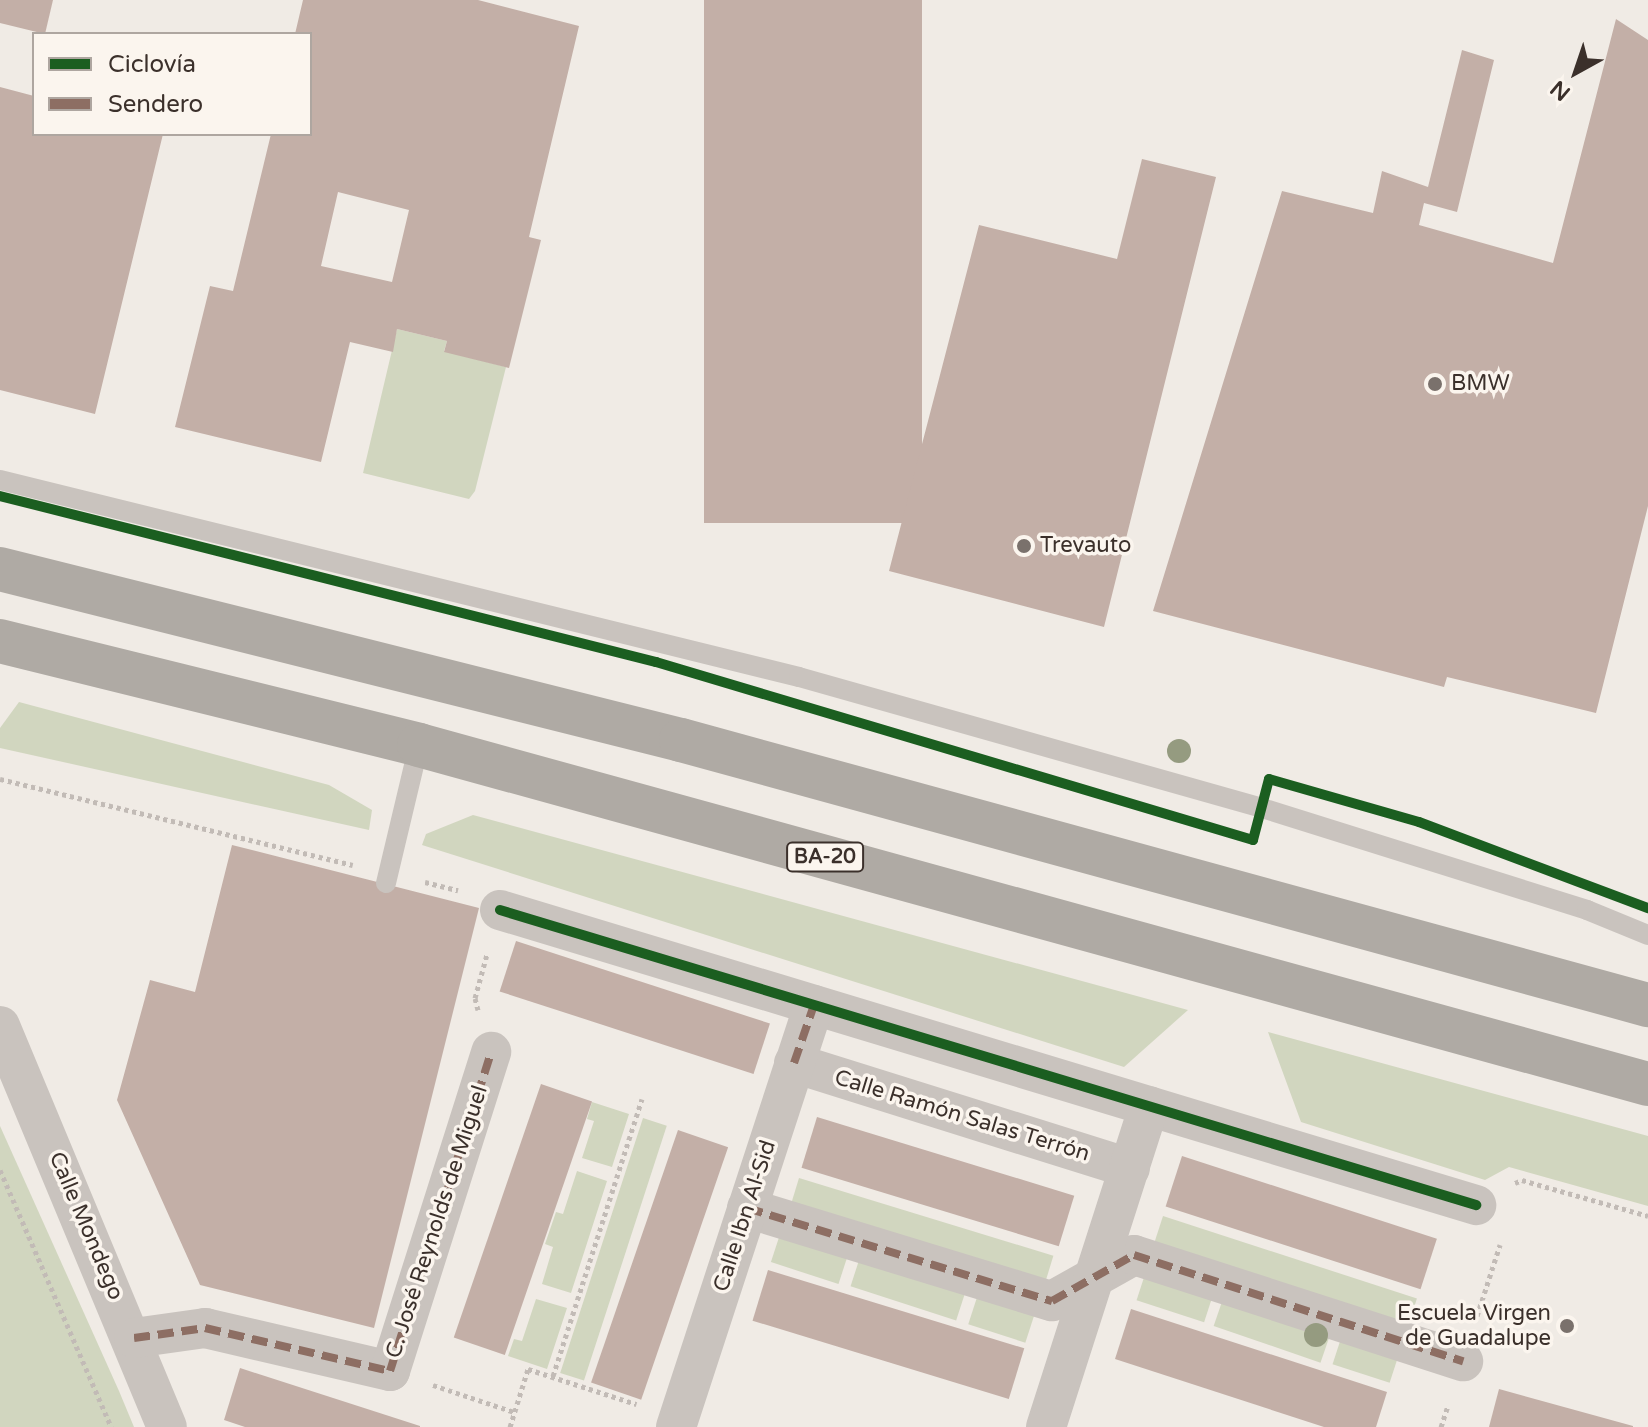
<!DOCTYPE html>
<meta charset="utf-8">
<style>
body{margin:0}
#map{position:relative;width:1648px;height:1427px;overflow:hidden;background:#f0ebe5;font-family:"Varela Round",sans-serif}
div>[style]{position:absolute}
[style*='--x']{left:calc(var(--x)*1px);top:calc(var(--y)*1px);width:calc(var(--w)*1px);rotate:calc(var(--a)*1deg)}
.green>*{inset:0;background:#d1d6bf;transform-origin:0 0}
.building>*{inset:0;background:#c3afa7;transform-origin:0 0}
.path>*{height:5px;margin-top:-2.5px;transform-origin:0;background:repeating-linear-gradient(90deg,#c2bbb6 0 4px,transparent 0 8px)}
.lane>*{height:20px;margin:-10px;padding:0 10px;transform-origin:10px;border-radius:10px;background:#c9c3be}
.street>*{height:40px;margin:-20px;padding:0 20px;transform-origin:20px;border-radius:20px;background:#c9c3be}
.highway>*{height:44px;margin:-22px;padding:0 22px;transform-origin:22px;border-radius:22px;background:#afaaa4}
.quiet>*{height:8px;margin-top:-4px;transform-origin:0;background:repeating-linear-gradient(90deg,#8d6e63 0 16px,transparent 0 24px)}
.cycleway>*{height:10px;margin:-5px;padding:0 5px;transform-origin:5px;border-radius:5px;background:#1b5e20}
.trees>*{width:24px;height:24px;margin:-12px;border-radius:50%;background:#959b80}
.dots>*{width:22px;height:22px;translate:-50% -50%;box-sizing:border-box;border:4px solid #fbf5ee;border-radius:50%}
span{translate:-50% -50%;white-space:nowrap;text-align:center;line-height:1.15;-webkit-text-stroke:7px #fbf5ee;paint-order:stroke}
.shield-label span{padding:2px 6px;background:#fbf5ee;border:2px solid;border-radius:6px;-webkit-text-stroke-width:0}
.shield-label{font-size:20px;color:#3b302b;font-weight:700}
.poi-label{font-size:22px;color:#3b302b}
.left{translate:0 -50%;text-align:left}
.right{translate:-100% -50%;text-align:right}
.street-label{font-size:22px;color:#3b302b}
.legend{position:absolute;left:32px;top:32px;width:280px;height:104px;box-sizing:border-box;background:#fbf5ee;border:2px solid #aea6a0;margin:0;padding:10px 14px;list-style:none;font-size:24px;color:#3b302b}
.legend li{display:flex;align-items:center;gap:16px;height:40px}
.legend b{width:40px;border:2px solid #aea6a0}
.north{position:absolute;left:1536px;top:32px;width:80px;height:80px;-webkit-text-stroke:6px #fbf5ee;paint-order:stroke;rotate:220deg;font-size:22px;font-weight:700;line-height:32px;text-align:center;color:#3b302b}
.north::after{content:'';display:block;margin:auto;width:28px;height:36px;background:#3b302b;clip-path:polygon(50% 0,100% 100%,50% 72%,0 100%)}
</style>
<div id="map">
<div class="green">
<div style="clip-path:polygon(397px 329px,447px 341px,444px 351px,506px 367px,475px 491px,469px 499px,363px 473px)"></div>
<div style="clip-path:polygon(19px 702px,329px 785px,372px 810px,369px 830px,0 748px,0 728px)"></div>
<div style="clip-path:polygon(473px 815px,1188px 1010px,1124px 1067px,422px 845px,426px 834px)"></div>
<div style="clip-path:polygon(1268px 1032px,1648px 1136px,1648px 1206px,1509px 1167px,1485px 1180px,1301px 1122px)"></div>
<div style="clip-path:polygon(592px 1102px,629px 1114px,612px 1167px,582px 1158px,594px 1121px,587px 1119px)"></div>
<div style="left:643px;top:1118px;width:25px;height:268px;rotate:18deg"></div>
<div style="clip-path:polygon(0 1126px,119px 1391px,134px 1427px,0 1427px)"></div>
<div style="clip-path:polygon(577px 1171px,607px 1181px,571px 1293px,542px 1284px,553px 1247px,545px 1244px,556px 1212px,563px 1214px)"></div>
<div style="left:799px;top:1178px;width:266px;height:36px;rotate:17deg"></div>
<div style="left:1163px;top:1216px;width:267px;height:38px;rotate:18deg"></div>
<div style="left:783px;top:1225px;width:71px;height:39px;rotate:18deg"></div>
<div style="left:862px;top:1251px;width:111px;height:37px;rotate:18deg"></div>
<div style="left:1148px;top:1265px;width:71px;height:37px;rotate:18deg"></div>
<div style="left:980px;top:1288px;width:60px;height:38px;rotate:18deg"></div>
<div style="left:1226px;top:1290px;width:113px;height:38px;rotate:19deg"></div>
<div style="clip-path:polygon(536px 1299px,567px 1308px,547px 1369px,508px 1356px,514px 1339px,522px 1341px)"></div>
<div style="left:1344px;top:1329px;width:60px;height:37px;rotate:18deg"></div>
</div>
<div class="building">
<div style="clip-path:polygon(0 0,53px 0,45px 34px,0 23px)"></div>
<div style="clip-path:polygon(evenodd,303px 0,478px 0,579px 26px,529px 237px,541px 240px,509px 368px,444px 352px,447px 341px,397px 329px,393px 352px,350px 342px,321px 462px,175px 427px,210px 286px,233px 291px,271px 134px,310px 134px,310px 34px,295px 34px,303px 0,338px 192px,409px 210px,392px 282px,321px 266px,338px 192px)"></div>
<div style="left:704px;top:0;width:218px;height:523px"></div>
<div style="clip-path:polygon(1616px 19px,1648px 40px,1648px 506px,1596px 713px,1447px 677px,1444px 687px,1153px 611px,1282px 191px,1373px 213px,1382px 171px,1428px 187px,1462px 50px,1494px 60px,1457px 212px,1424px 203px,1419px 225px,1553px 263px)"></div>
<div style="clip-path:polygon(0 87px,34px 96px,34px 134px,163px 134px,95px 414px,0 390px)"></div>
<div style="clip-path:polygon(1142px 159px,1216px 177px,1104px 627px,889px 571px,979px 225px,1117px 259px)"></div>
<div style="clip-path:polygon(232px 845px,479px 908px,374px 1328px,200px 1285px,117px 1100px,150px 980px,195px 992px)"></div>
<div style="left:516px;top:941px;width:267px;height:53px;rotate:18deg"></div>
<div style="left:541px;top:1084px;width:54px;height:268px;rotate:19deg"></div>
<div style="left:817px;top:1117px;width:269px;height:53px;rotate:17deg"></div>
<div style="left:678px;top:1130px;width:53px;height:267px;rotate:19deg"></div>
<div style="left:1182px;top:1156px;width:268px;height:53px;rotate:18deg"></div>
<div style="left:768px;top:1270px;width:268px;height:53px;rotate:17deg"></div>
<div style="clip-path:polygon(1131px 1309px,1387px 1392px,1376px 1427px,1324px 1427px,1115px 1359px)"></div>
<div style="clip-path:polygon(240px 1368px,420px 1426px,420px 1427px,245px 1427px,224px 1420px)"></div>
<div style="clip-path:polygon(1499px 1389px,1633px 1426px,1633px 1427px,1489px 1427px)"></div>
</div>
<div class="path">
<div style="--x:0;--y:779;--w:363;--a:13.7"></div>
<div style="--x:425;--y:882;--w:34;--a:14"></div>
<div style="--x:478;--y:1010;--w:12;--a:-104"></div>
<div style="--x:475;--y:998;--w:46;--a:-74.7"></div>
<div style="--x:0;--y:1170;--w:280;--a:66.6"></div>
<div style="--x:1515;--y:1183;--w:8;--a:-23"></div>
<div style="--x:1522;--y:1180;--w:131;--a:15.9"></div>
<div style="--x:1477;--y:1316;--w:75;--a:-72.1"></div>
<div style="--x:553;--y:1376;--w:291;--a:-72.2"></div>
<div style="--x:433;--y:1385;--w:85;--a:18.4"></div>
<div style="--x:510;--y:1427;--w:61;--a:-72.8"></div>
<div style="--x:528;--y:1369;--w:114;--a:18"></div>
<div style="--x:1441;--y:1427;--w:23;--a:-72"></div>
</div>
<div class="lane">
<div style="--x:0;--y:480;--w:823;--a:13.85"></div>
<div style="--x:799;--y:677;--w:481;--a:15.8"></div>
<div style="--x:1262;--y:808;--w:341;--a:17.4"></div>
<div style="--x:1587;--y:910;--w:66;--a:22.3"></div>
<div style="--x:386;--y:883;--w:142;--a:-76.6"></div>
</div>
<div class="street">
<div style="--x:500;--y:910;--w:1020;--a:16.82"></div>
<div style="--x:0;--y:1026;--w:434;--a:67.4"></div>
<div style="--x:794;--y:1063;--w:352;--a:17.4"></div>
<div style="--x:747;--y:1208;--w:319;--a:17"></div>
<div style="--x:1052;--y:1301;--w:94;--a:-29.3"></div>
<div style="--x:1134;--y:1255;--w:346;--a:17.9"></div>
<div style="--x:134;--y:1338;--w:72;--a:-8"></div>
<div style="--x:205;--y:1328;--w:190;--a:13.1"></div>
<div style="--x:390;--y:1371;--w:335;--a:-72.4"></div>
<div style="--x:676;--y:1427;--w:444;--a:-71.9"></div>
<div style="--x:1046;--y:1427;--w:337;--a:-72.2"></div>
</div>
<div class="highway">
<div style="--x:0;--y:569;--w:702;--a:14.1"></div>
<div style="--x:681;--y:740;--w:1003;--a:15.33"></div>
<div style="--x:0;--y:641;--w:432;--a:13.9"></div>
<div style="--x:419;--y:745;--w:1275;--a:15.42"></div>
</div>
<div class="quiet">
<div style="--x:794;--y:1063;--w:61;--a:-71"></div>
<div style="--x:747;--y:1208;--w:319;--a:17"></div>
<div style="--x:1052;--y:1301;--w:94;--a:-29.3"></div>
<div style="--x:1134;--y:1255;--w:346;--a:17.9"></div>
<div style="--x:134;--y:1338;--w:72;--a:-8"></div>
<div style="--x:205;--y:1328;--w:190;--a:13.1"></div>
<div style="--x:390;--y:1371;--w:335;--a:-72.4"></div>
</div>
<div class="cycleway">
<div style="--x:0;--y:496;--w:677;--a:14.2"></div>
<div style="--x:656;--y:662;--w:623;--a:16.6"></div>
<div style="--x:1253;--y:840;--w:63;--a:-75.3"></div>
<div style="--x:1269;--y:779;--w:156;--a:16"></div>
<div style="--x:1419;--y:822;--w:245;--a:20.6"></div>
<div style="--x:500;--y:910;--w:1020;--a:16.82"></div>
</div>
<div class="trees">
<div style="left:1179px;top:751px"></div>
<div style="left:1316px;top:1335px"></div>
</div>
<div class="dots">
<div style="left:1435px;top:384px;background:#7a716c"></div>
<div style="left:1024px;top:546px;background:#7a716c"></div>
<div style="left:1567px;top:1326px;background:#7a716c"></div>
</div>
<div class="shield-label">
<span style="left:825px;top:857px">BA-20</span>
</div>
<div class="poi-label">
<span class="left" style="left:1451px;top:384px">BMW</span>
<span class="left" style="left:1040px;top:546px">Trevauto</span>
<span class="right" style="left:1551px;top:1326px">Escuela Virgen<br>de Guadalupe</span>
</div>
<div class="street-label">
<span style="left:962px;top:1116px;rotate:17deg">Calle Ramón Salas Terrón</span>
<span style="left:745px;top:1216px;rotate:-72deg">Calle Ibn Al-Sid</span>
<span style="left:437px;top:1222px;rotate:-72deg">C. José Reynolds de Miguel</span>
<span style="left:86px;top:1226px;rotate:67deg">Calle Mondego</span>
</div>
<ul class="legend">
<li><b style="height:10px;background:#1b5e20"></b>Ciclovía</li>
<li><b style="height:10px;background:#8d6e63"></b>Sendero</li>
</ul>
<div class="north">N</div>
</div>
